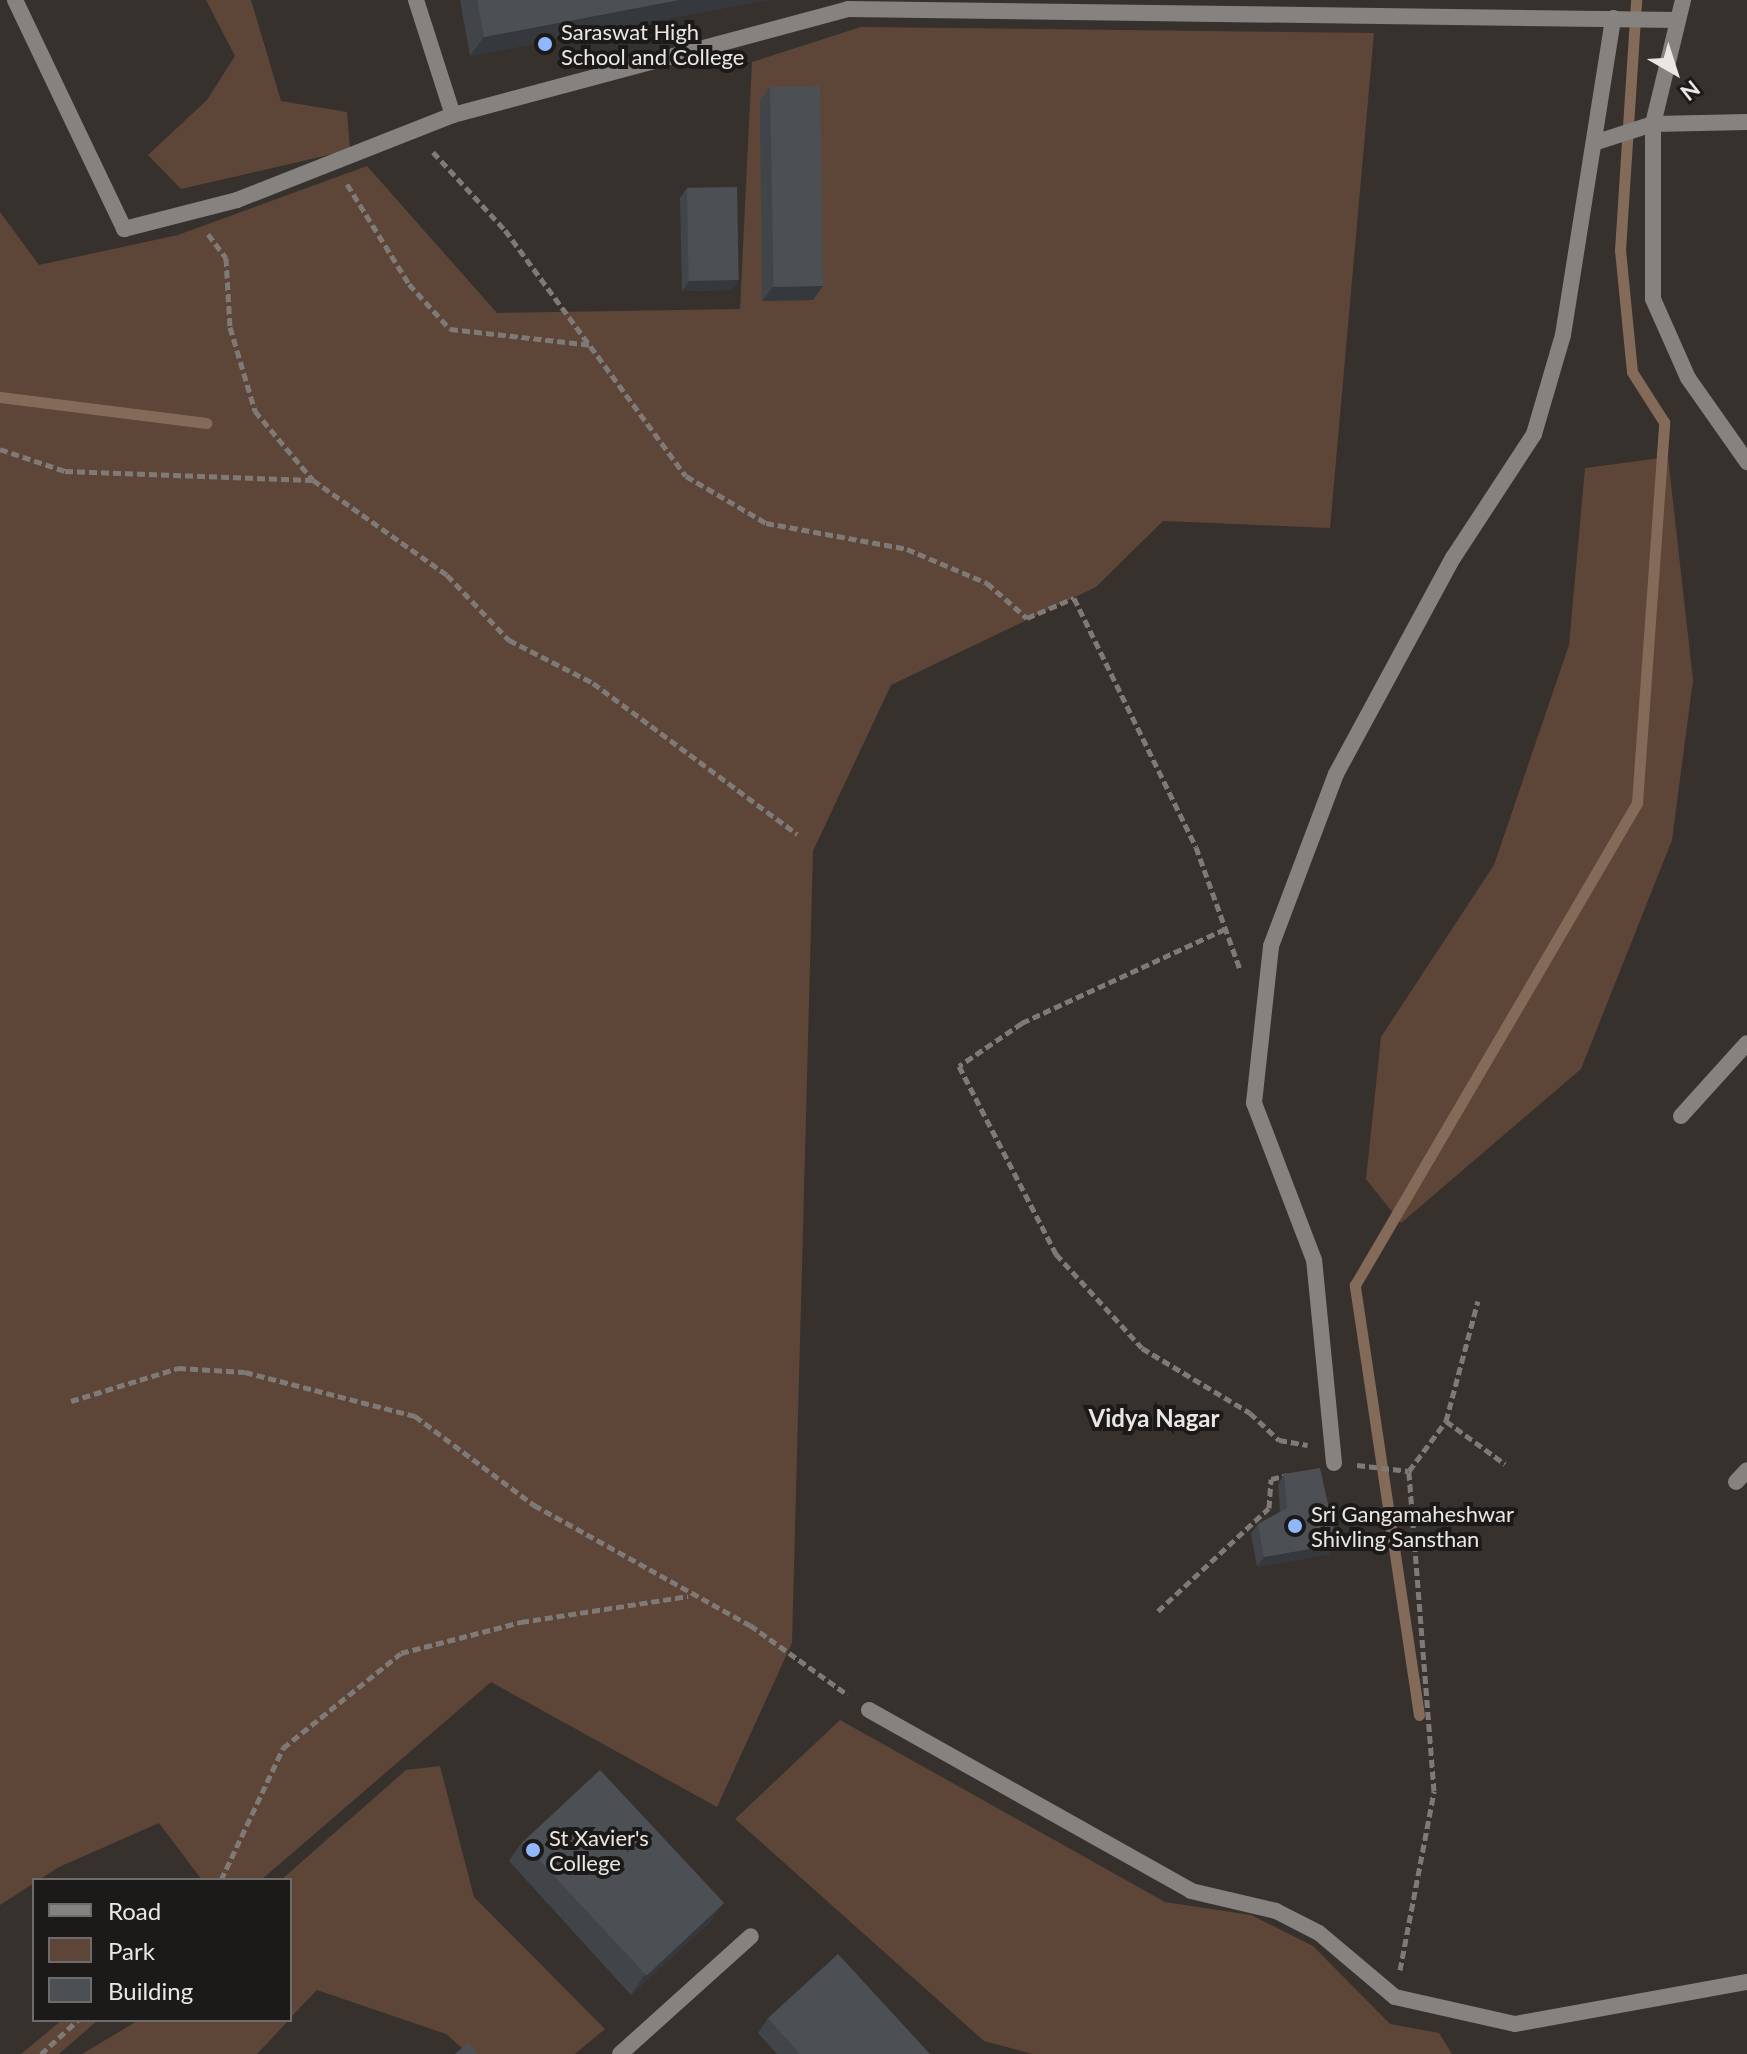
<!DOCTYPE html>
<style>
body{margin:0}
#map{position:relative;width:1747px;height:2054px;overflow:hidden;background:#37312e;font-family:Lato,sans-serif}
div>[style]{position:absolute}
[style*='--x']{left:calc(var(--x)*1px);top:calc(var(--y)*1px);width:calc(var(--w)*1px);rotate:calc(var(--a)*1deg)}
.green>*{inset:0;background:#5d4637}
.stream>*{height:11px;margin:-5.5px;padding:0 5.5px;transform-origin:5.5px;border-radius:5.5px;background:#836a59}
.path>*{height:5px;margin-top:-2.5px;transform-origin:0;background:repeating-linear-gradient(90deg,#7f7a77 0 8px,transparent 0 12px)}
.service>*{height:16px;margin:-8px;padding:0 8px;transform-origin:8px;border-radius:8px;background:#858280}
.minor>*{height:16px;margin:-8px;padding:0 8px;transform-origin:8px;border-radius:8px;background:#858280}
.wall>*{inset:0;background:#414549}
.shaded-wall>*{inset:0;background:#35383c}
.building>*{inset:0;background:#4c5055;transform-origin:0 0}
.dots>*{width:22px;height:22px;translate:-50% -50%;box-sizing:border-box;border:4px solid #1c1a18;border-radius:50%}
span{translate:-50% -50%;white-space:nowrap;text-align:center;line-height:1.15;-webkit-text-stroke:8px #1c1a18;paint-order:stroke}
.poi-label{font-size:22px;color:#eae6e4}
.left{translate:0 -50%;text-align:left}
.neighbourhood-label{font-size:24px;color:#eae6e4;font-weight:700}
.legend{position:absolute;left:32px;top:1878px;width:260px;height:144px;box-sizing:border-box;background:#1c1a18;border:2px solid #6e6c6a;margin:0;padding:10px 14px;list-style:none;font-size:24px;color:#eae6e4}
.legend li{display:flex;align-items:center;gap:16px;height:40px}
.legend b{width:40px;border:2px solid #6e6c6a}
.north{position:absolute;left:1635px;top:32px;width:80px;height:80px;-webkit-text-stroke:6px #1c1a18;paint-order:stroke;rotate:141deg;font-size:22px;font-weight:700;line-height:32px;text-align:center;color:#eae6e4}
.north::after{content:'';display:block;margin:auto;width:28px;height:36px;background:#eae6e4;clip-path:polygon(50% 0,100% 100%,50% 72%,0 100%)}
</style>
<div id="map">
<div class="green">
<div style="clip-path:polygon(206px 0,251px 0,281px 101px,347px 112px,350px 150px,181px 189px,148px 155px,207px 100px,235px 56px)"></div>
<div style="clip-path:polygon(861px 27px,1374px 33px,1330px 528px,1163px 521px,1096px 587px,891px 685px,813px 851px,792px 1643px,717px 1807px,491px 1682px,261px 1880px,202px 1880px,159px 1823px,59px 1867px,0 1905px,0 212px,39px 265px,178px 235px,367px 166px,497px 313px,740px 309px,752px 62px)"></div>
<div style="clip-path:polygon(1668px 457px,1693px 680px,1672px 840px,1581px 1069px,1401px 1223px,1366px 1179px,1381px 1037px,1494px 865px,1569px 645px,1585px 468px)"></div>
<div style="clip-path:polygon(840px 1720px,1165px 1902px,1251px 1915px,1313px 1946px,1390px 2024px,1439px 2033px,1452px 2054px,1033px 2054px,984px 2041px,735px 1819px)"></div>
<div style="clip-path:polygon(440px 1766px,474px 1897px,605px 2029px,575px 2054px,469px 2054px,446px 2034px,317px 1990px,290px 2018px,290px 1880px,281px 1880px,406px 1770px)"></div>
<div style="clip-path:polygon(62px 2020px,98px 2020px,59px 2054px,21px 2054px)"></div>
<div style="clip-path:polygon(139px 2020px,289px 2020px,257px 2054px,82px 2054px)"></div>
</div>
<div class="stream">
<div style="--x:0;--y:397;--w:208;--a:7.2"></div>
<div style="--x:1419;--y:1715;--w:435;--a:-98.5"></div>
<div style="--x:1355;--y:1285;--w:558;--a:-59.67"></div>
<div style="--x:1637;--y:803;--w:382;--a:-85.9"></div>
<div style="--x:1664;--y:422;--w:59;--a:-122.6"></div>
<div style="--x:1632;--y:372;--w:123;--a:-95.6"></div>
<div style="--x:1620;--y:250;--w:251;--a:-86.3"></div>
</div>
<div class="path">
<div style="--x:433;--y:152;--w:106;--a:47.3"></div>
<div style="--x:505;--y:230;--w:305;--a:53.7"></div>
<div style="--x:686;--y:476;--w:93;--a:30.4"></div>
<div style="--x:766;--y:523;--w:143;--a:10.4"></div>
<div style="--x:907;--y:549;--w:87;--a:23"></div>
<div style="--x:987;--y:583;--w:53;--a:41.2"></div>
<div style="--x:1027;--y:618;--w:51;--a:-23.1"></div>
<div style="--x:1074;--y:598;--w:277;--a:63.9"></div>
<div style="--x:1196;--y:847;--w:130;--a:70.2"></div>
<div style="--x:347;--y:184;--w:118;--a:58.2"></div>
<div style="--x:409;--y:284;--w:61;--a:47.7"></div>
<div style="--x:450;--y:329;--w:143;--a:6.4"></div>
<div style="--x:208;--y:234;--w:30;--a:53"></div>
<div style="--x:226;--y:258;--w:69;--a:86.7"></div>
<div style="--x:230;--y:327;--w:88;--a:73.4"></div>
<div style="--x:255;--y:411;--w:90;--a:50"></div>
<div style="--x:313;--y:480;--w:164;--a:35.3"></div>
<div style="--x:447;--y:575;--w:90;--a:46.4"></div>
<div style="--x:509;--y:640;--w:94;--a:27.1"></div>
<div style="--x:593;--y:683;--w:254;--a:36.5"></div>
<div style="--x:0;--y:449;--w:69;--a:18.7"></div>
<div style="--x:65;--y:471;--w:247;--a:2.1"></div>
<div style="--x:1225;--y:929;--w:224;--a:155.2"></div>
<div style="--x:1022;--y:1023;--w:76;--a:145.7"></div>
<div style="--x:959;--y:1066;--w:212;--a:62.7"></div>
<div style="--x:1056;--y:1254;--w:127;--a:47.5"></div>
<div style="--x:1142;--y:1348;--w:126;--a:31"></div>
<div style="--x:1250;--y:1413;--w:40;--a:43"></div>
<div style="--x:1279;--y:1440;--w:29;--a:10"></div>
<div style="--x:71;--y:1401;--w:112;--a:-17.1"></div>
<div style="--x:178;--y:1368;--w:67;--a:3.4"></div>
<div style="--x:245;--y:1372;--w:176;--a:14.5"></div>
<div style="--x:415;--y:1416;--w:149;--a:36.8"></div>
<div style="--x:534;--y:1505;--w:247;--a:29.1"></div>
<div style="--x:750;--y:1625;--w:120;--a:35.5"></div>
<div style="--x:1446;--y:1421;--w:73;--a:36.1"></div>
<div style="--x:1357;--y:1465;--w:52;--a:6.6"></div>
<div style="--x:1409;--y:1471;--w:62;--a:-53.5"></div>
<div style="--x:1446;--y:1421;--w:124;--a:-75.1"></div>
<div style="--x:1158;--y:1611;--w:151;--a:-42.9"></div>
<div style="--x:1269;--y:1508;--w:29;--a:-86"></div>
<div style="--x:1271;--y:1479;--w:17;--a:-13"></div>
<div style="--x:221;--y:1880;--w:146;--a:-64.8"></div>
<div style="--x:283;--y:1748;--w:151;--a:-38.8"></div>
<div style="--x:401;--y:1653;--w:124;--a:-14.5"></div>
<div style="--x:521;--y:1622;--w:169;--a:-8.8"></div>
<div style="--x:1400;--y:1970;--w:182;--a:-79.2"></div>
<div style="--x:1434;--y:1791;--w:321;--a:-94.5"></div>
<div style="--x:41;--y:2054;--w:50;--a:-42.6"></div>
</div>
<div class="service">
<div style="--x:620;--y:2054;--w:176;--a:-42"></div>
</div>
<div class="minor">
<div style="--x:15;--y:0;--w:254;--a:64.5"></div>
<div style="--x:124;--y:229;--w:117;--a:-14.4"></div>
<div style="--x:237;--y:200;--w:232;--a:-21.5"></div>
<div style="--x:453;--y:115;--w:409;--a:-15"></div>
<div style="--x:848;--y:9;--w:829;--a:0.76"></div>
<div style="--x:416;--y:0;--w:121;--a:72.2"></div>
<div style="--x:1747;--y:122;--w:94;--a:178.8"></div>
<div style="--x:1653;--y:124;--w:175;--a:90"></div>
<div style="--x:1653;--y:299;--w:86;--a:66.1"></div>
<div style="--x:1688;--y:378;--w:103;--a:54.9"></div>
<div style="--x:1597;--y:142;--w:59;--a:-17.8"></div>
<div style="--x:1653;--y:124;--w:128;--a:-76.4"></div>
<div style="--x:1681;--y:1116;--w:98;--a:-47.9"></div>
<div style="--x:1334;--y:1463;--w:204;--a:-95.6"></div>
<div style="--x:1314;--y:1260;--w:168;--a:-110.9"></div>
<div style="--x:1254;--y:1103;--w:158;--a:-83.8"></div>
<div style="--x:1271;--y:946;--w:184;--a:-69.3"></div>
<div style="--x:1336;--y:774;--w:246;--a:-61.6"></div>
<div style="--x:1453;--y:558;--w:148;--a:-56.8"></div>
<div style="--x:1534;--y:434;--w:103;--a:-73.7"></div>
<div style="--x:1563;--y:335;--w:321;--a:-81"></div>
<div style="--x:1736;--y:1482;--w:16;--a:-47"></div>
<div style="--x:869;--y:1710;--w:369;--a:29.3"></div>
<div style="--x:1191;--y:1891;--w:87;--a:13.2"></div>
<div style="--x:1276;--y:1911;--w:48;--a:27.1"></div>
<div style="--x:1319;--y:1933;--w:99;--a:40.1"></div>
<div style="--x:1395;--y:1997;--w:123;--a:12.7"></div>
<div style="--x:1515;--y:2024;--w:236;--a:-10.3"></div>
</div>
<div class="wall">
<div style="clip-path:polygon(460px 0,767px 0,470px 56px)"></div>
<div style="clip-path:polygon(770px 87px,813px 300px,762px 301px,760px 101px)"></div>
<div style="clip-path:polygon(687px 188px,732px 290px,682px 291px,680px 198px)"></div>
<div style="clip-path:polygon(1284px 1474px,1330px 1554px,1257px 1567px,1251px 1534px,1258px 1524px,1280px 1512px,1278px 1484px)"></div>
<div style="clip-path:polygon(522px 1842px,723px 1904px,709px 1923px,631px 1995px,509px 1861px)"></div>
<div style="clip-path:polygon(768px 2018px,930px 2054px,777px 2054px,758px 2033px)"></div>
</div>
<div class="shaded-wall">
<div style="clip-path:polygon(679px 0,767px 0,470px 56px,484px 37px)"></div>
<div style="clip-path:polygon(739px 280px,732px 290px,682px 291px,689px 281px)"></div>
<div style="clip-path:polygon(823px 286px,813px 300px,762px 301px,773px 287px)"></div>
<div style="clip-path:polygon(1337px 1544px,1330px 1554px,1257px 1567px,1264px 1557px)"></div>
<div style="clip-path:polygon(723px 1904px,709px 1923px,631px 1995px,644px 1976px)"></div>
</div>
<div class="building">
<div style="clip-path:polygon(477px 0,679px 0,484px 37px)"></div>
<div style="left:820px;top:86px;width:200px;height:50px;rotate:89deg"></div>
<div style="left:737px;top:187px;width:93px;height:50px;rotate:89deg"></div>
<div style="clip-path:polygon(1320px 1468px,1337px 1544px,1264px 1557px,1258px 1524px,1287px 1508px,1284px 1474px)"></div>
<div style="left:600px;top:1770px;width:182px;height:106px;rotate:47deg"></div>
<div style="clip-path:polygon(838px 1954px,930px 2054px,800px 2054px,768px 2018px)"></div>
<div style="clip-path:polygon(468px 2043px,478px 2054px,455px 2054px)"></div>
</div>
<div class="dots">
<div style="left:545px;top:44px;background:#91b8fd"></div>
<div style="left:1295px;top:1526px;background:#91b8fd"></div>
<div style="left:533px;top:1850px;background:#91b8fd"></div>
</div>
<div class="poi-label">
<span class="left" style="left:561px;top:44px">Saraswat High<br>School and College</span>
<span class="left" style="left:1311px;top:1526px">Sri Gangamaheshwar<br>Shivling Sansthan</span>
<span class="left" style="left:549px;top:1850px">St Xavier's<br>College</span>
</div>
<div class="neighbourhood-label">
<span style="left:1154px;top:1418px">Vidya Nagar</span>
</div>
<ul class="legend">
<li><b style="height:10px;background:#858280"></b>Road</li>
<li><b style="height:22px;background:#5d4637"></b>Park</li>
<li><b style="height:22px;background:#4c5055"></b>Building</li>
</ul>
<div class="north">N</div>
</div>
